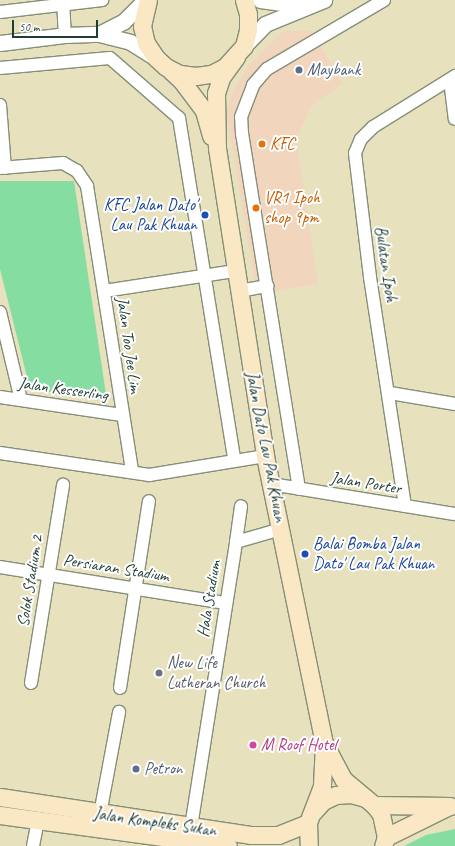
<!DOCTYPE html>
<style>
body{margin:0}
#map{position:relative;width:455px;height:846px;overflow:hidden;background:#e8e1bd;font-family:Caveat,sans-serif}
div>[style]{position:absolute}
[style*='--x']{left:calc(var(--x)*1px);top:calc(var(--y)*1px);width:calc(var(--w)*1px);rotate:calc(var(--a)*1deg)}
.built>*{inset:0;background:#f1d5bd}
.green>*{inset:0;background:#86dda2}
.roads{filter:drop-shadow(1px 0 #848f78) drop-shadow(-1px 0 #848f78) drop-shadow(0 1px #848f78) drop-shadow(0 -1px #848f78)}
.minor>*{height:12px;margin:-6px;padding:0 6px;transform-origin:6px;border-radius:6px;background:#fff}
.tertiary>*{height:15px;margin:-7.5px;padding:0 7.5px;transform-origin:7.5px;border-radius:7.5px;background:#fff}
.secondary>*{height:17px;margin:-8.5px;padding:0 8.5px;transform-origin:8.5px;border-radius:8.5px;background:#fae7c3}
.dots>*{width:11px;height:11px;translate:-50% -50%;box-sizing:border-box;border:2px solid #fff;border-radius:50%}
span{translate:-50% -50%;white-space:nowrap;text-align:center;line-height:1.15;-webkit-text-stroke:4px #fff;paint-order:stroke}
.service-label{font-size:17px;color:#4e5e75}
.left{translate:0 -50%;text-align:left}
.food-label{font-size:17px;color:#c56008}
.transit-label{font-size:17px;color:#164399}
.right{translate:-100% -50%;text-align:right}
.street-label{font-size:17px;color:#1f3d34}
.worship-label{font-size:17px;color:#5b616d}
.hotel-label{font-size:17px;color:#b23c85}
.scale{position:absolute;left:12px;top:20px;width:86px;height:18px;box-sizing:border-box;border:2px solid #1f3d34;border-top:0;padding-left:5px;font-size:12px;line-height:14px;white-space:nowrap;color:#1f3d34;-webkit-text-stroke:3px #fff;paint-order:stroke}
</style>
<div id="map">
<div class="built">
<div style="clip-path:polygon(283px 31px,312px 31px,343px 84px,312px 105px,296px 138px,318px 284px,257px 294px,226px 111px,234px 89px,249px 65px)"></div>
</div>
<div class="green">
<div style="clip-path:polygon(0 181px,74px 181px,107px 401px,30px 389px,0 269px)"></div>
<div style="clip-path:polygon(455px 829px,455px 846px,404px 846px,426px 835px)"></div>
</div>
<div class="roads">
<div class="minor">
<div style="--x:63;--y:0;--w:35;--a:87"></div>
<div style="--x:0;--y:12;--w:103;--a:-6.7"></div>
<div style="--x:0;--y:68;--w:110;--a:-5.2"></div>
<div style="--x:110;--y:58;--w:91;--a:41"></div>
<div style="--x:179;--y:118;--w:345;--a:80.8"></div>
<div style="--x:450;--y:80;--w:39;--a:83"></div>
<div style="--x:0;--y:105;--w:63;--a:85.5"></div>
<div style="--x:0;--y:168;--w:63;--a:-4.5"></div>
<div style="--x:63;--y:163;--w:16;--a:30"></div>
<div style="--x:77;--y:171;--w:18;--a:56"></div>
<div style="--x:87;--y:186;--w:288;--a:81"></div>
<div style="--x:104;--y:291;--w:133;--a:-8.7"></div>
<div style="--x:239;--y:291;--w:29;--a:-10"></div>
<div style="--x:0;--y:312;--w:90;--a:76.6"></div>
<div style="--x:390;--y:393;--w:66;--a:9.6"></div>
<div style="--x:0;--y:397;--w:123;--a:8.4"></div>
<div style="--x:0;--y:453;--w:151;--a:8.4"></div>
<div style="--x:149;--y:475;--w:118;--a:-9.3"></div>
<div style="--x:271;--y:484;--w:186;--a:9.3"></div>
<div style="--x:299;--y:489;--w:360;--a:-99.1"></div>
<div style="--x:242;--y:134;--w:17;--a:-93"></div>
<div style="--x:241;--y:117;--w:34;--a:-69"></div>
<div style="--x:253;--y:85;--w:21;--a:-49"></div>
<div style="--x:267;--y:69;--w:136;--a:-30.5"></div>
<div style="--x:405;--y:506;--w:232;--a:-98.7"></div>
<div style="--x:370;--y:277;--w:125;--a:-96.9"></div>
<div style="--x:355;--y:153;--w:15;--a:-67"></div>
<div style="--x:361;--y:139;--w:17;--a:-45"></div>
<div style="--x:373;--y:127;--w:97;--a:-31.9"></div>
<div style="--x:236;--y:542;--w:36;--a:-82"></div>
<div style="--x:0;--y:567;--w:229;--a:9.1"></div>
<div style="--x:31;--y:683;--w:201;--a:-80.8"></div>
<div style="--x:120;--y:688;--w:189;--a:-81.2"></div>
<div style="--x:100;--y:814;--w:104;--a:-79.4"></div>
<div style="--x:191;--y:827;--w:289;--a:-81"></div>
<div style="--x:236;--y:542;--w:47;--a:-16.1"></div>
<div style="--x:33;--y:846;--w:25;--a:-79"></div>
</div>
<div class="tertiary">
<div style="--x:260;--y:0;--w:43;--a:7.9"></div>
<div style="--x:99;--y:34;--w:32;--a:14"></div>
<div style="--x:130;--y:42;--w:31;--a:32"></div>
<div style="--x:0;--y:43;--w:65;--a:-7"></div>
<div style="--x:65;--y:35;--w:34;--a:-2"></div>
<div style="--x:99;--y:34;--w:28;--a:-27"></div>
<div style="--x:124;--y:21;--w:30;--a:-45"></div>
<div style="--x:244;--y:46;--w:30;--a:-46"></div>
<div style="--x:265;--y:24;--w:64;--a:-22.1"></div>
</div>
<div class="secondary">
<div style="--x:148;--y:0;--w:27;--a:103"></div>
<div style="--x:142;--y:26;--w:17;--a:77"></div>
<div style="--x:146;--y:43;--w:18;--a:56"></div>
<div style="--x:156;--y:58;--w:13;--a:42"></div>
<div style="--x:166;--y:67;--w:16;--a:27"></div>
<div style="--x:180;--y:74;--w:16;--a:7"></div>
<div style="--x:196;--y:76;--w:15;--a:-8"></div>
<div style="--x:211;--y:74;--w:16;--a:-27"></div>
<div style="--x:225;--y:67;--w:28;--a:-48"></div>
<div style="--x:244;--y:46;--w:16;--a:-76"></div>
<div style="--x:248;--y:30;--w:16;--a:-90"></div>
<div style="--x:248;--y:14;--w:15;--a:-106"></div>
<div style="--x:236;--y:57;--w:26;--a:126"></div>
<div style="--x:221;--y:78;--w:16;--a:108"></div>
<div style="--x:216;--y:93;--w:55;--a:89"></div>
<div style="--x:217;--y:148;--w:312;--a:81.1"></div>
<div style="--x:265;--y:456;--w:293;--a:78.4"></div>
<div style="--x:324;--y:743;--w:43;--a:92.7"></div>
<div style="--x:322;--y:786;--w:40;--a:111"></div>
<div style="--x:308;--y:823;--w:23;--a:88"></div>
<div style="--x:171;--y:71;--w:13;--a:42"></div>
<div style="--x:181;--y:80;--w:39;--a:53"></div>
<div style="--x:204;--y:111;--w:26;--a:74"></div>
<div style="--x:325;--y:745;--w:40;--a:62"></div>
<div style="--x:344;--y:780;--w:39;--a:40"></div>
<div style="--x:374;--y:805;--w:11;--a:52"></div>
<div style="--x:381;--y:814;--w:24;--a:78"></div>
<div style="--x:386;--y:837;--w:9;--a:108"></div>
<div style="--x:0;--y:797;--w:253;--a:8.6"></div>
<div style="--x:250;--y:835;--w:28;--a:0"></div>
<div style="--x:278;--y:835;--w:32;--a:-22"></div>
<div style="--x:374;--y:805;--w:76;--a:0.8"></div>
<div style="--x:314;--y:811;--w:13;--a:-48"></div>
<div style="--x:323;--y:801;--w:14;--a:-25"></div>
<div style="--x:336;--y:795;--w:15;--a:-4"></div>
<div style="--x:351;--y:794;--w:15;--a:16"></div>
<div style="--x:0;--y:815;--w:230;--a:7.7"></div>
<div style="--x:386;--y:837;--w:70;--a:-26.2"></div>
</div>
</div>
<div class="dots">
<div style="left:299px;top:70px;background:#5c6f8a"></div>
<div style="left:262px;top:144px;background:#e8710a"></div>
<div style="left:256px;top:208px;background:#e8710a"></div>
<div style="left:205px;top:215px;background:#1a4fb4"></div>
<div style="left:305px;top:554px;background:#1a4fb4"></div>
<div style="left:159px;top:673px;background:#6b7280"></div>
<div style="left:253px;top:745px;background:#d1479c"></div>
<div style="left:136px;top:769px;background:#5c6f8a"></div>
</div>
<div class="service-label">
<span class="left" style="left:307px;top:70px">Maybank</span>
<span class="left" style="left:144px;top:769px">Petron</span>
</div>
<div class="food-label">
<span class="left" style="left:270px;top:144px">KFC</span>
<span class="left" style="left:264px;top:208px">VR1 Ipoh<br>shop 9pm</span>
</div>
<div class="transit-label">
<span class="right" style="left:197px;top:215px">KFC Jalan Dato'<br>Lau Pak Khuan</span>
<span class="left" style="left:313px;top:554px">Balai Bomba Jalan<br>Dato' Lau Pak Khuan</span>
</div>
<div class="street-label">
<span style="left:386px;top:264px;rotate:82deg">Bulatan Ipoh</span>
<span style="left:129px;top:345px;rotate:82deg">Jalan Too Jee Lim</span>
<span style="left:63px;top:389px;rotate:8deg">Jalan Kesserling</span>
<span style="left:266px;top:447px;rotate:79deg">Jalan Dato Lau Pak Khuan</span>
<span style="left:366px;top:483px;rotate:9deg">Jalan Porter</span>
<span style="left:116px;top:568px;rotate:9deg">Persiaran Stadium</span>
<span style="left:30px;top:581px;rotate:-81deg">Solok Stadium 2</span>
<span style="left:209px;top:599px;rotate:-81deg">Hala Stadium</span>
<span style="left:155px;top:822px;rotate:8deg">Jalan Kompleks Sukan</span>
</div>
<div class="worship-label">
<span class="left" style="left:167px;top:673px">New Life<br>Lutheran Church</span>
</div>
<div class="hotel-label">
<span class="left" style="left:261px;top:745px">M Roof Hotel</span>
</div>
<div class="scale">50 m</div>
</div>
